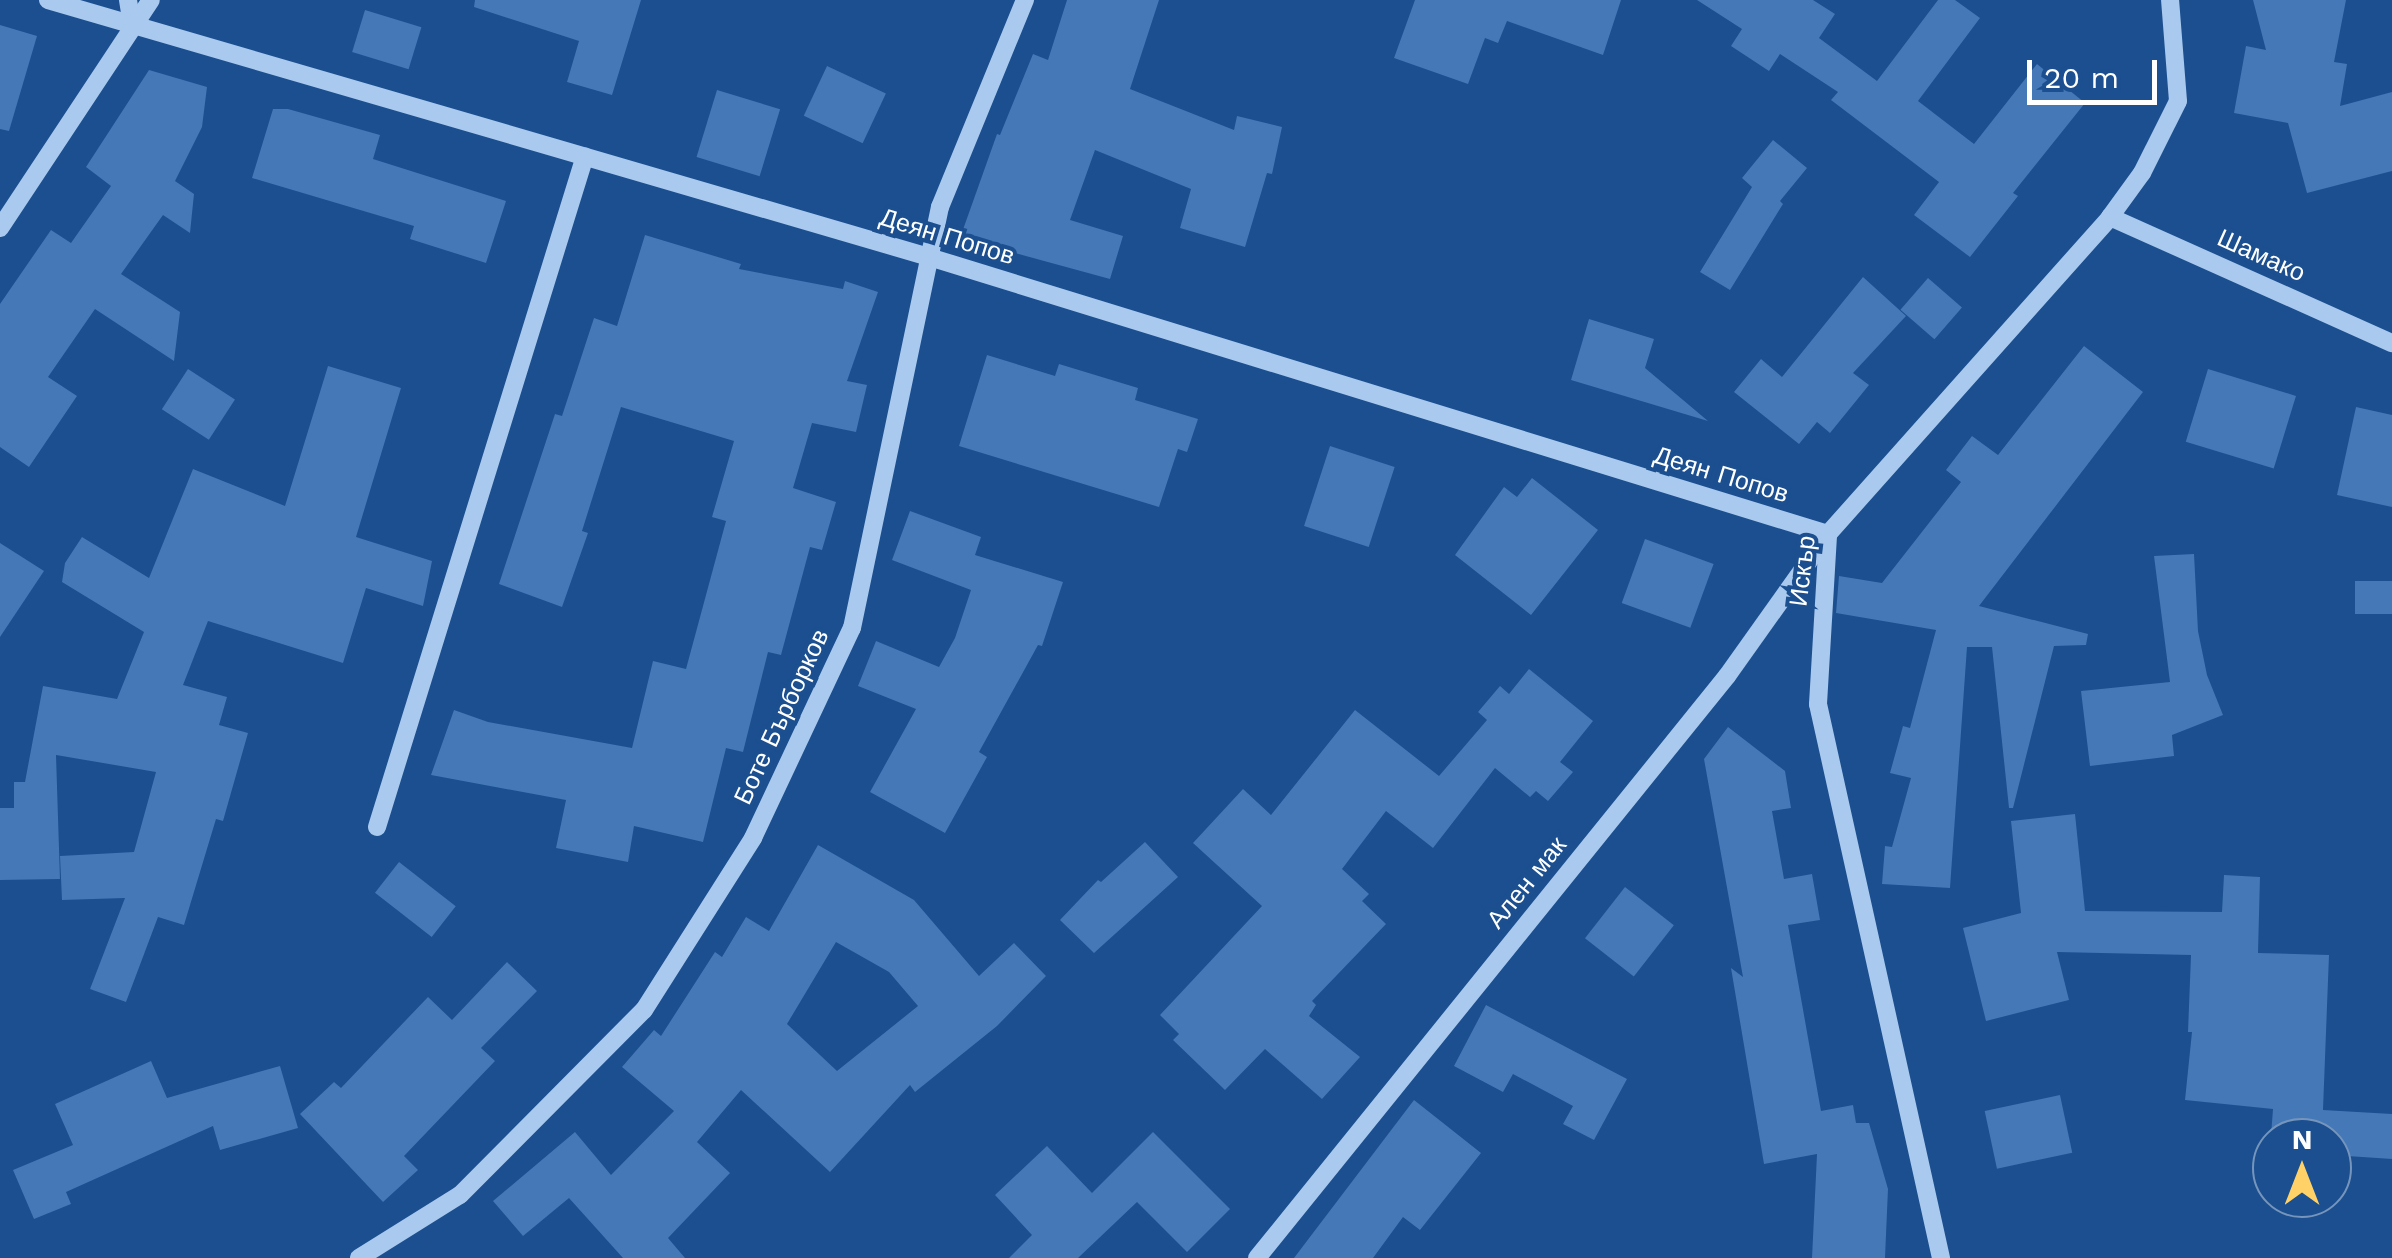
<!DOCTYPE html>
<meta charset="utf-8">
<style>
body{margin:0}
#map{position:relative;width:2392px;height:1258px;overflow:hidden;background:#1b4f8f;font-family:"Work Sans",sans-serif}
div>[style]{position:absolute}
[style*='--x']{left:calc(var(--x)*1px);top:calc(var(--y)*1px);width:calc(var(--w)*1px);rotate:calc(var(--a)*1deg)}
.building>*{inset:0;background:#4478b7;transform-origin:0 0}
.minor>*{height:18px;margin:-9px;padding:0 9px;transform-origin:9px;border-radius:9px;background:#a9c9ee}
span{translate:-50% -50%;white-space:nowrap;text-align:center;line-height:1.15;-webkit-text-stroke:8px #1b4f8f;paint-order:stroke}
.street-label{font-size:25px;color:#fff}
.north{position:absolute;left:2252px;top:1118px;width:100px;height:100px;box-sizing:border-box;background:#1b4f8f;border:2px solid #7695bc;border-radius:50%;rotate:0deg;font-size:28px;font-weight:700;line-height:40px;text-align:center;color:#fff}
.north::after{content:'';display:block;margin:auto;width:35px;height:45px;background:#ffd166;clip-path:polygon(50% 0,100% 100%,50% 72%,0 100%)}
.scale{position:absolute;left:2027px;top:60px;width:130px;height:45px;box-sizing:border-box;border:5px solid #fff;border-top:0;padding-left:12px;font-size:30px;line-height:35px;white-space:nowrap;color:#fff;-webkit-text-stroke:8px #1b4f8f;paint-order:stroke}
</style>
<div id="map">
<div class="building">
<div style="clip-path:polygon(475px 0,641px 0,612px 95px,567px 82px,579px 41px,474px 7px)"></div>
<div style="clip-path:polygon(1067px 0,1159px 0,1130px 89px,1234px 130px,1237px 116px,1282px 127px,1272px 174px,1267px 173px,1245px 247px,1180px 228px,1191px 189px,1095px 150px,1070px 220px,1123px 236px,1110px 279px,960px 238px,997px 134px,1000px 135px,1033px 54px,1048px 60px)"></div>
<div style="clip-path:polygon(1415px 0,1621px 0,1603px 55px,1507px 21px,1498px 43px,1485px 38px,1468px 84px,1394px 58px)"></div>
<div style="clip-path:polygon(1697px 0,1813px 0,1835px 14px,1819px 38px,1877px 81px,1938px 0,1955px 0,1980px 18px,1918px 101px,1974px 144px,2037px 64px,2085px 103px,2013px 193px,2018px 196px,1970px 257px,1914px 215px,1939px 182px,1831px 100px,1838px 92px,1780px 54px,1769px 71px,1731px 46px,1742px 29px)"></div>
<div style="clip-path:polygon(2253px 0,2346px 0,2334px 62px,2347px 64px,2340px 106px,2392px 92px,2392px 171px,2307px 193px,2288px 123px,2234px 113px,2246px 46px,2266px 50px)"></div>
<div style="left:365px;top:10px;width:59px;height:44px;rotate:17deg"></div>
<div style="clip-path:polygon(0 25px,37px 36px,9px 131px,0 129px)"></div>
<div style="left:827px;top:66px;width:65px;height:55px;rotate:25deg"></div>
<div style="clip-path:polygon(149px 70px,207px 87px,202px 127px,175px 181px,194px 194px,190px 233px,163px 215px,121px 274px,180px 312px,174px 361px,95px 309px,48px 377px,77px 396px,29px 467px,0 447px,0 304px,51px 230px,71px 243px,111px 186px,86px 167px)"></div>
<div style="left:717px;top:90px;width:66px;height:70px;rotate:17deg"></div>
<div style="clip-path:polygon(273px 109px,288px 109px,380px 135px,373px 159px,506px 201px,486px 263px,410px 239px,414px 226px,252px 178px)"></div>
<div style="clip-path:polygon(1773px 140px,1807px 168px,1780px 201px,1783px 204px,1730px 290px,1700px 272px,1752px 187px,1742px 178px)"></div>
<div style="clip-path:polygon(645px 235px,741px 264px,739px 269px,843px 289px,845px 281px,878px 292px,847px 381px,867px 385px,856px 432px,812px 423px,793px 488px,836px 502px,822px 550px,810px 547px,781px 655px,768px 652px,743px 752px,726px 748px,703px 842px,634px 826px,628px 862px,556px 848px,566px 800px,431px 775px,454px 710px,488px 722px,632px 748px,653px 661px,686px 669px,726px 521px,712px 517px,734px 441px,621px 407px,582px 531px,588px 533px,562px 607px,499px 584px,555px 414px,562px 416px,594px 318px,617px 326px)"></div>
<div style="clip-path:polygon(1863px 277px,1906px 316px,1853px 373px,1869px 385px,1830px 433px,1817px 422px,1799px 444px,1734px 392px,1761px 359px,1782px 377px)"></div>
<div style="left:1928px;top:278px;width:45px;height:42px;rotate:41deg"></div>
<div style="clip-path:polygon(1589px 319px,1654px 339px,1645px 368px,1708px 421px,1571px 380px)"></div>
<div style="clip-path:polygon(2084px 346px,2143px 392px,1979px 606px,2088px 634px,2086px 645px,2054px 646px,2013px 808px,2009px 808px,1992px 647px,1967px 647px,1950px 888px,1882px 884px,1885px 846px,1892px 847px,1911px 778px,1890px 773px,1903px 726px,1910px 728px,1936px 630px,1836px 613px,1839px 576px,1882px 583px,1961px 482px,1946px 470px,1972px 436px,1998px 455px)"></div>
<div style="clip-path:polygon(987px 355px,1055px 376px,1059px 364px,1138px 388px,1135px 400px,1198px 419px,1187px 452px,1178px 449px,1159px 507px,959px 446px)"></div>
<div style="clip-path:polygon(328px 366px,401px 388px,356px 537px,432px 561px,423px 606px,366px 588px,343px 663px,208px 621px,183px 685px,227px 697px,219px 725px,248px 733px,223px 821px,216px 819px,184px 925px,158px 917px,126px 1002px,90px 989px,125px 898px,62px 900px,60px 856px,134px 852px,156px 772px,56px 755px,60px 879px,0 880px,0 808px,14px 808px,14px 782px,25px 782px,43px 686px,117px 699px,144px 632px,62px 582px,65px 563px,82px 537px,149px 578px,193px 469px,285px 506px)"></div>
<div style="left:188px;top:369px;width:56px;height:48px;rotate:33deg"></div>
<div style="left:2208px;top:369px;width:92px;height:76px;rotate:17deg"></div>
<div style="clip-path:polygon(2356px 407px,2392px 415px,2392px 507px,2337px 495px)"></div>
<div style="left:1330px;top:446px;width:68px;height:84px;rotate:18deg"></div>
<div style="clip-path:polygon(1532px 478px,1598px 530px,1531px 615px,1455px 555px,1504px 487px,1517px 497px)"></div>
<div style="clip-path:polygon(910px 511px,981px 537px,975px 555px,1063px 582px,1042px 646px,1038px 645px,979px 752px,987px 757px,945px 833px,870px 792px,916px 709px,858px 686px,876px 641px,939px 667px,955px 638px,971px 590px,892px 560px)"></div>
<div style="left:1645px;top:539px;width:73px;height:68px;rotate:20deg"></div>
<div style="clip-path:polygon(0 543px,44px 571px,0 637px)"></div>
<div style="clip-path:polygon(2194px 554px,2198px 631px,2207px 675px,2223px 715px,2172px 735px,2174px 756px,2090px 766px,2081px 691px,2170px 682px,2154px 556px)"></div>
<div style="left:2392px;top:581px;width:33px;height:37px;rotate:90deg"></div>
<div style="clip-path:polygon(1529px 669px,1593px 721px,1560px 762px,1573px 772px,1548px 801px,1536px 791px,1530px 797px,1495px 768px,1433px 848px,1386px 811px,1342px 869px,1369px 894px,1362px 901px,1386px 924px,1312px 1001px,1316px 1005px,1309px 1016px,1360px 1057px,1322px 1099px,1265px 1049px,1225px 1090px,1173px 1040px,1179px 1034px,1160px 1015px,1262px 906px,1193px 843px,1243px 789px,1271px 815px,1355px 710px,1439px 776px,1487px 720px,1478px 712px,1500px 686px,1509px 694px)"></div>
<div style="clip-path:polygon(1728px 727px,1785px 771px,1791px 808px,1772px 811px,1784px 879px,1812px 874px,1820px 920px,1788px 925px,1821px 1111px,1853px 1105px,1856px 1123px,1869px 1123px,1888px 1189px,1885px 1258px,1812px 1258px,1817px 1154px,1764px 1164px,1731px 968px,1743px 977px,1704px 759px)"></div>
<div style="clip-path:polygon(2075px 814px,2085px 911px,2222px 912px,2224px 875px,2260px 877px,2258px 953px,2329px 955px,2323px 1110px,2392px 1114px,2392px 1159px,2332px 1155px,2332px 1138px,2272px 1138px,2272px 1198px,2321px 1198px,2321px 1207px,2266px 1202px,2273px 1109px,2185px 1100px,2192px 1032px,2188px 1032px,2191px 955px,2057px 952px,2069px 1000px,1986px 1021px,1963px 928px,2021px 913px,2011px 821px)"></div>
<div style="clip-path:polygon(1145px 842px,1178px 877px,1094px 953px,1060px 920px,1098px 880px,1101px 882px)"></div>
<div style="clip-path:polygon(evenodd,818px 845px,914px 900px,979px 976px,1014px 943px,1046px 976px,997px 1026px,915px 1092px,910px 1085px,830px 1172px,741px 1090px,697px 1142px,730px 1173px,668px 1238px,685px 1258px,623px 1258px,569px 1198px,523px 1236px,493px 1201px,575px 1132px,611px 1175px,674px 1111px,622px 1067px,654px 1030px,661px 1036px,715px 952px,722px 957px,746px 917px,769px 931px,818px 845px,836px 942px,889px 972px,918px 1006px,837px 1071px,787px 1024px,836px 942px)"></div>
<div style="left:399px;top:862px;width:72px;height:39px;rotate:38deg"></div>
<div style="left:1625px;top:887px;width:62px;height:65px;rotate:38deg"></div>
<div style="clip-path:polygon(507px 962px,537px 991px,481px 1048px,495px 1061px,404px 1156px,418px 1170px,383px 1202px,300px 1114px,334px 1082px,341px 1088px,428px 997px,452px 1020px)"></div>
<div style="clip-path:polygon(1486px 1005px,1627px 1079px,1594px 1140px,1563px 1124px,1573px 1106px,1513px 1074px,1503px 1092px,1454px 1066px)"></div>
<div style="clip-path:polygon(151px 1061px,167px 1098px,280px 1066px,298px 1128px,220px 1150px,213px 1126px,66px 1192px,71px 1204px,34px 1219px,13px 1170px,73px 1145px,55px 1104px)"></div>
<div style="left:2060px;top:1095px;width:59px;height:77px;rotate:78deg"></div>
<div style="clip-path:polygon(1414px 1100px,1481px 1153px,1420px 1230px,1403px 1217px,1373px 1258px,1294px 1258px)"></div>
<div style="clip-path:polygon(1153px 1132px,1230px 1209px,1187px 1252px,1137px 1202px,1078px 1258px,1009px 1258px,1032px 1235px,995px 1195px,1047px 1146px,1092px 1193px)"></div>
</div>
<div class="minor">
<div style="--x:48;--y:0;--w:918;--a:16.26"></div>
<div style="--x:929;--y:257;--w:941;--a:17.13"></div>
<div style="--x:1828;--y:534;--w:174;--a:125.4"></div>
<div style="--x:1727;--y:676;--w:748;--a:128.92"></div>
<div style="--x:128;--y:0;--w:25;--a:81"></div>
<div style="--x:2110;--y:217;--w:309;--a:24.1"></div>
<div style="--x:0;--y:228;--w:273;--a:-56.5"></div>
<div style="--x:377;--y:827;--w:702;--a:-72.78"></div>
<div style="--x:359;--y:1258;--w:119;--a:-32"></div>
<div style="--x:460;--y:1195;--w:261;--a:-45.2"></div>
<div style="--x:644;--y:1010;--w:204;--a:-57.6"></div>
<div style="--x:753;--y:838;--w:232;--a:-64.8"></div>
<div style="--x:852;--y:628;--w:430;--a:-78.2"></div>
<div style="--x:940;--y:207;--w:224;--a:-67.7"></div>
<div style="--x:1941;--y:1258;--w:567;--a:-102.52"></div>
<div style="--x:1818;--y:704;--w:170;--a:-86.6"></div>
<div style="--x:1828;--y:534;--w:424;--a:-48.3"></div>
<div style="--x:2110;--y:217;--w:54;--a:-54"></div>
<div style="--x:2142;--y:173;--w:80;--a:-63.4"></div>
<div style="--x:2178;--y:101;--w:101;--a:-94.5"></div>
</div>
<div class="street-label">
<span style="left:947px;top:237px;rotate:17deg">Деян Попов</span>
<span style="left:2261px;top:256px;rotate:24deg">Шамако</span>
<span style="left:1721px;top:475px;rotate:17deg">Деян Попов</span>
<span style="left:1803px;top:571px;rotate:-83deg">Искър</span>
<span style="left:782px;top:717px;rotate:-65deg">Боте Бърборков</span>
<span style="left:1527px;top:883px;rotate:-51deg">Ален мак</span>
</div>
<div class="north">N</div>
<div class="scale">20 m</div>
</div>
